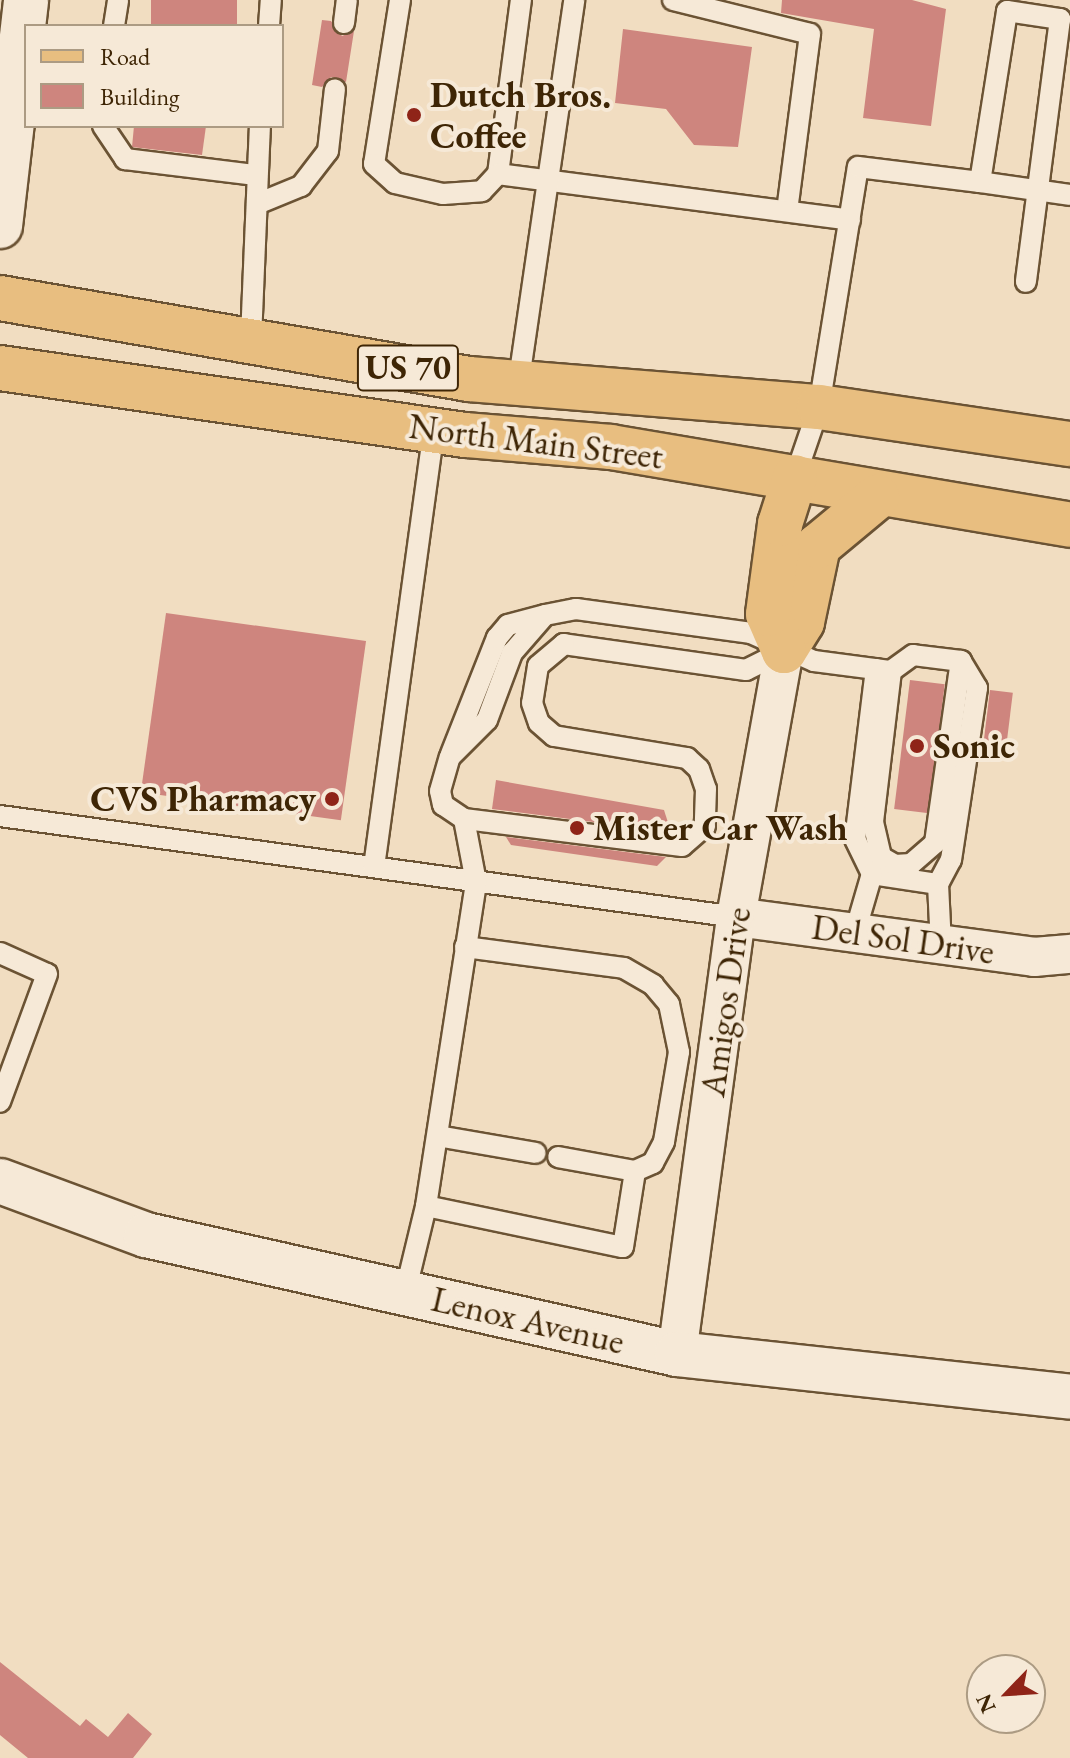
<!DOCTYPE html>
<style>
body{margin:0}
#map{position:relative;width:1070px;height:1758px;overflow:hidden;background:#f1ddc1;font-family:"EB Garamond",serif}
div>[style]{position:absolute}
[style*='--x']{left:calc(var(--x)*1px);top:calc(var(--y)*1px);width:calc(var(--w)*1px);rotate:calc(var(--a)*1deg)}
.building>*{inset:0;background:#ce857e;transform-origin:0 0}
.roads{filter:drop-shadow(2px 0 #6b5334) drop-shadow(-2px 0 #6b5334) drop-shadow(0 2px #6b5334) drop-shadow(0 -2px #6b5334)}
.lane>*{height:20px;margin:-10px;padding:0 10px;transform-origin:10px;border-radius:10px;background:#f6e9d7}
.street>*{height:38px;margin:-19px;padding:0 19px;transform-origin:19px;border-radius:19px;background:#f6e9d7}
.secondary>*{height:44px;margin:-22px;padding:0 22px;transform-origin:22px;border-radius:22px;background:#f6e9d7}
.primary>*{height:44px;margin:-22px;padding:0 22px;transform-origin:22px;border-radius:22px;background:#e8be80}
.dots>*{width:22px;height:22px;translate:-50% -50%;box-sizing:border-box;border:4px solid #f6e9d7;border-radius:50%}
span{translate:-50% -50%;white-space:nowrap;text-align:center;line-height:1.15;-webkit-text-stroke:8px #f6e9d7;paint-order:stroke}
.shield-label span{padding:2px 6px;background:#f6e9d7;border:2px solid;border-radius:6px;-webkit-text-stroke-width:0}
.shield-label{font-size:34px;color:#3e2505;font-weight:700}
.poi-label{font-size:36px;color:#3e2505;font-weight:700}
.left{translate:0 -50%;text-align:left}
.right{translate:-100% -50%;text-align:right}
.street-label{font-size:36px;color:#3e2505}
.legend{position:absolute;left:24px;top:24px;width:260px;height:104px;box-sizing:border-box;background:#f6e9d7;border:2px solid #ac9b83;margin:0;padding:10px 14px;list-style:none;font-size:24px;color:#3e2505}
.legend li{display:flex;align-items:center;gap:16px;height:40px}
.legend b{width:40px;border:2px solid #ac9b83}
.north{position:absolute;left:966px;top:1654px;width:80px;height:80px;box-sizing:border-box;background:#f6e9d7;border:2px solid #ac9b83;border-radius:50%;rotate:245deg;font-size:22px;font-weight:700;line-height:32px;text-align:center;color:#3e2505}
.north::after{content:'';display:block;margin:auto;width:28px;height:36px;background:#8f2418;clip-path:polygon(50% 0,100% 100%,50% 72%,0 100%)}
</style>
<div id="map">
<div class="building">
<div style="left:151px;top:0;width:86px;height:26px"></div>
<div style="clip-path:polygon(782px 0,912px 0,946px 9px,931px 126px,863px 118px,874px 29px,781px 13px)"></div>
<div style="clip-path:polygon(322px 20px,331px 21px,342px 36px,354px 31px,346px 82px,331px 77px,322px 87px,312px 85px)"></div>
<div style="clip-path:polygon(623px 29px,752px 47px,738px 147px,694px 145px,666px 109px,615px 103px)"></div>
<div style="clip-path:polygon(134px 126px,206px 126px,202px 155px,132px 147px)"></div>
<div style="left:166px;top:613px;width:202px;height:181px;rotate:8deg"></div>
<div style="left:910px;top:680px;width:35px;height:130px;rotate:7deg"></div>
<div style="left:990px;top:690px;width:23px;height:65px;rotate:7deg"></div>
<div style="clip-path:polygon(496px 780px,664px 810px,671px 832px,492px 809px)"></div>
<div style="clip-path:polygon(506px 837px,666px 857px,657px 866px,511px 845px)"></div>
<div style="clip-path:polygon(0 1662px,80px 1726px,86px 1719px,108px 1737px,128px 1713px,152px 1734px,133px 1758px,28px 1758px,0 1735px)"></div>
</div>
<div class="roads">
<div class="lane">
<div style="--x:400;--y:0;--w:166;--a:99"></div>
<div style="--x:374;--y:164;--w:28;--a:42"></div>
<div style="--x:395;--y:183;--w:49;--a:12.9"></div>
<div style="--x:443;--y:194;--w:39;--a:-4"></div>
<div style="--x:482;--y:191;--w:23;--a:-47"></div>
<div style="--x:498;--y:174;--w:176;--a:-82.5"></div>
<div style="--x:673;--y:0;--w:141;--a:13.9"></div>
<div style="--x:810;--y:34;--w:177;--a:97.4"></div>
<div style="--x:344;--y:23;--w:23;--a:-83"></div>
<div style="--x:114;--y:26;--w:26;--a:-81"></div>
<div style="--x:269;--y:26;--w:26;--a:-86"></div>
<div style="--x:103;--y:126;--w:40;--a:56"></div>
<div style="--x:125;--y:159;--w:132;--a:7"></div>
<div style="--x:498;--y:174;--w:355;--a:7.4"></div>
<div style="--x:980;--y:182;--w:91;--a:8.2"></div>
<div style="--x:257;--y:204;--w:48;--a:-22.2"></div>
<div style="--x:301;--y:186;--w:44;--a:-52.4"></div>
<div style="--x:328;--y:151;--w:62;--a:-83.6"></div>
<div style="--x:251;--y:339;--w:213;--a:-87.6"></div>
<div style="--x:518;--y:386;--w:390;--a:-81.7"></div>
<div style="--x:795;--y:477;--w:74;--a:-71.1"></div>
<div style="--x:819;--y:407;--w:243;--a:-80.8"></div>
<div style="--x:858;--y:167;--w:123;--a:7"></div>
<div style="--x:980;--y:182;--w:173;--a:-81"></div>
<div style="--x:1007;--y:11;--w:54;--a:8.6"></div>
<div style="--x:1060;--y:19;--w:265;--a:97.4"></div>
<div style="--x:784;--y:651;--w:42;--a:153.4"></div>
<div style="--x:746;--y:670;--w:184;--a:-171.9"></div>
<div style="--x:564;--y:644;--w:34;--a:140"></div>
<div style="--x:538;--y:666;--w:37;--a:99"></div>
<div style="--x:532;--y:703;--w:21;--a:71"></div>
<div style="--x:539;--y:723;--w:20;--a:41"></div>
<div style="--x:554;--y:736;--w:135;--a:9.4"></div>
<div style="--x:687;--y:758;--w:16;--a:43"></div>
<div style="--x:699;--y:769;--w:21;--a:71"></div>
<div style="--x:706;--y:789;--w:37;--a:92"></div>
<div style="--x:705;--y:826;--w:30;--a:139"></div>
<div style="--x:682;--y:846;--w:220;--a:-172.9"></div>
<div style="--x:464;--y:819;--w:25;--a:-146"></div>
<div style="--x:443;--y:805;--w:14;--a:-102"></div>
<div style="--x:440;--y:791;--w:35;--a:-74"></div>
<div style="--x:450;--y:757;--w:52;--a:-45"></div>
<div style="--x:487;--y:720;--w:72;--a:-69.5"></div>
<div style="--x:512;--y:653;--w:50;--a:-49"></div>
<div style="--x:545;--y:615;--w:32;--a:-11"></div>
<div style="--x:576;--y:609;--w:177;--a:7.8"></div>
<div style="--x:751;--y:633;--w:69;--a:24"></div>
<div style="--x:814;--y:661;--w:78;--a:7.4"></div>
<div style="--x:876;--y:669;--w:171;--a:97"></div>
<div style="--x:855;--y:839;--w:39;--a:64"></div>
<div style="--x:872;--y:874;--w:67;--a:8.6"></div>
<div style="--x:938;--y:884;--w:27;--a:-62"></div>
<div style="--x:951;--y:860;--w:174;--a:-81.4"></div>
<div style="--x:977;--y:688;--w:31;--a:-121"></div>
<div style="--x:961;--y:661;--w:48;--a:-172.9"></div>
<div style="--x:913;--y:655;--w:27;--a:144"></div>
<div style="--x:891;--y:671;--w:152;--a:96.8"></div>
<div style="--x:873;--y:822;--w:36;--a:77"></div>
<div style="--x:881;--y:857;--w:16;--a:30"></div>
<div style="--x:895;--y:865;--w:16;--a:-4"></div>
<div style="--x:911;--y:864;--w:32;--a:-41"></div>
<div style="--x:935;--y:843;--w:184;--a:-81.9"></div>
<div style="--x:451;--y:754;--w:125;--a:-68.4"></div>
<div style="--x:497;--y:638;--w:17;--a:-50"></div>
<div style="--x:508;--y:625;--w:38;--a:-15"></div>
<div style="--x:0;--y:816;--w:743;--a:7.81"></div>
<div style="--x:374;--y:867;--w:440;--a:-82.2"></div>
<div style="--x:938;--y:884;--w:61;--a:87.2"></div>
<div style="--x:855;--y:932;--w:60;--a:-73.7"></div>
<div style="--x:465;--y:947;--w:160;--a:7.5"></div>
<div style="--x:624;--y:968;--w:34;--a:30"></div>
<div style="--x:653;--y:985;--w:25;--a:50"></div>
<div style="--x:669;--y:1004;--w:49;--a:78.2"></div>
<div style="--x:679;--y:1052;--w:91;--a:99.5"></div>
<div style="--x:664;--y:1142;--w:24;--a:118"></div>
<div style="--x:653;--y:1163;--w:20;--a:156"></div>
<div style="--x:635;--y:1171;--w:78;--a:-169.7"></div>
<div style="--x:0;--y:953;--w:51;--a:24.1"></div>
<div style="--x:47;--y:974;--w:136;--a:110.2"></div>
<div style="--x:438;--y:1136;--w:99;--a:9.8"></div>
<div style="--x:426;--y:1206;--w:201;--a:11.8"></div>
<div style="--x:623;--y:1247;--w:77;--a:-81"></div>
<div style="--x:405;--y:1293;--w:89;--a:-76.4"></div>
<div style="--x:426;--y:1206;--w:328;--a:-81.2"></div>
<div style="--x:476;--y:882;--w:64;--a:-100.8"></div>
</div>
<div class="street">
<div style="--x:736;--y:917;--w:301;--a:7.6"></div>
<div style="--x:1034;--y:957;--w:36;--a:-5"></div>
<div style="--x:677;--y:1354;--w:441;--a:-82.3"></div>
<div style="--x:736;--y:917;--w:270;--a:-79.8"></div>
</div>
<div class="secondary">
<div style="--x:0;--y:226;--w:227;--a:-83.4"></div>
<div style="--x:0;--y:1181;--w:156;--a:20.3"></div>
<div style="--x:146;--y:1235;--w:544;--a:12.63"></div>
<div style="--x:677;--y:1354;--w:395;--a:6.2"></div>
</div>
<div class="primary">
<div style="--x:0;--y:298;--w:476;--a:9.8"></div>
<div style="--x:469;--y:379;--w:351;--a:4.6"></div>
<div style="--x:819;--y:407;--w:254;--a:8.4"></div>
<div style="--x:0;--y:368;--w:470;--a:8.2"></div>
<div style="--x:465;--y:435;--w:146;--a:4.7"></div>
<div style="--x:611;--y:447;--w:466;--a:9.6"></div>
<div style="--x:784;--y:651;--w:34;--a:-58"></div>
<div style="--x:802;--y:622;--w:78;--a:-78.1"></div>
<div style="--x:818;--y:546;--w:77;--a:-39.7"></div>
<div style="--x:784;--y:651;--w:40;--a:-113.4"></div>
<div style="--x:768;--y:614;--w:91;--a:-82.4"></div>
<div style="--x:780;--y:524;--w:49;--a:-72.3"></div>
</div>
</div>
<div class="dots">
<div style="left:414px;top:115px;background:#8f2418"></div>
<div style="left:917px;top:746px;background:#8f2418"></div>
<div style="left:332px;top:799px;background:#8f2418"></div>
<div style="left:577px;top:828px;background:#8f2418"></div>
</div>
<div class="shield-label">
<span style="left:408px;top:368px">US 70</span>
</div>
<div class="poi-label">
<span class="left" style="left:430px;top:115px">Dutch Bros.<br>Coffee</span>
<span class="left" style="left:933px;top:746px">Sonic</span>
<span class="right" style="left:316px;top:799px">CVS Pharmacy</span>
<span class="left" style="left:593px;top:828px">Mister Car Wash</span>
</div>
<div class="street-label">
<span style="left:536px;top:441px;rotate:7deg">North Main Street</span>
<span style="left:903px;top:939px;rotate:8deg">Del Sol Drive</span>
<span style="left:725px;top:1002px;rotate:-82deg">Amigos Drive</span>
<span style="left:528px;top:1320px;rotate:13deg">Lenox Avenue</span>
</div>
<ul class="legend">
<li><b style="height:10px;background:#e8be80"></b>Road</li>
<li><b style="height:22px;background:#ce857e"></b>Building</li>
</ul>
<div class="north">N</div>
</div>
